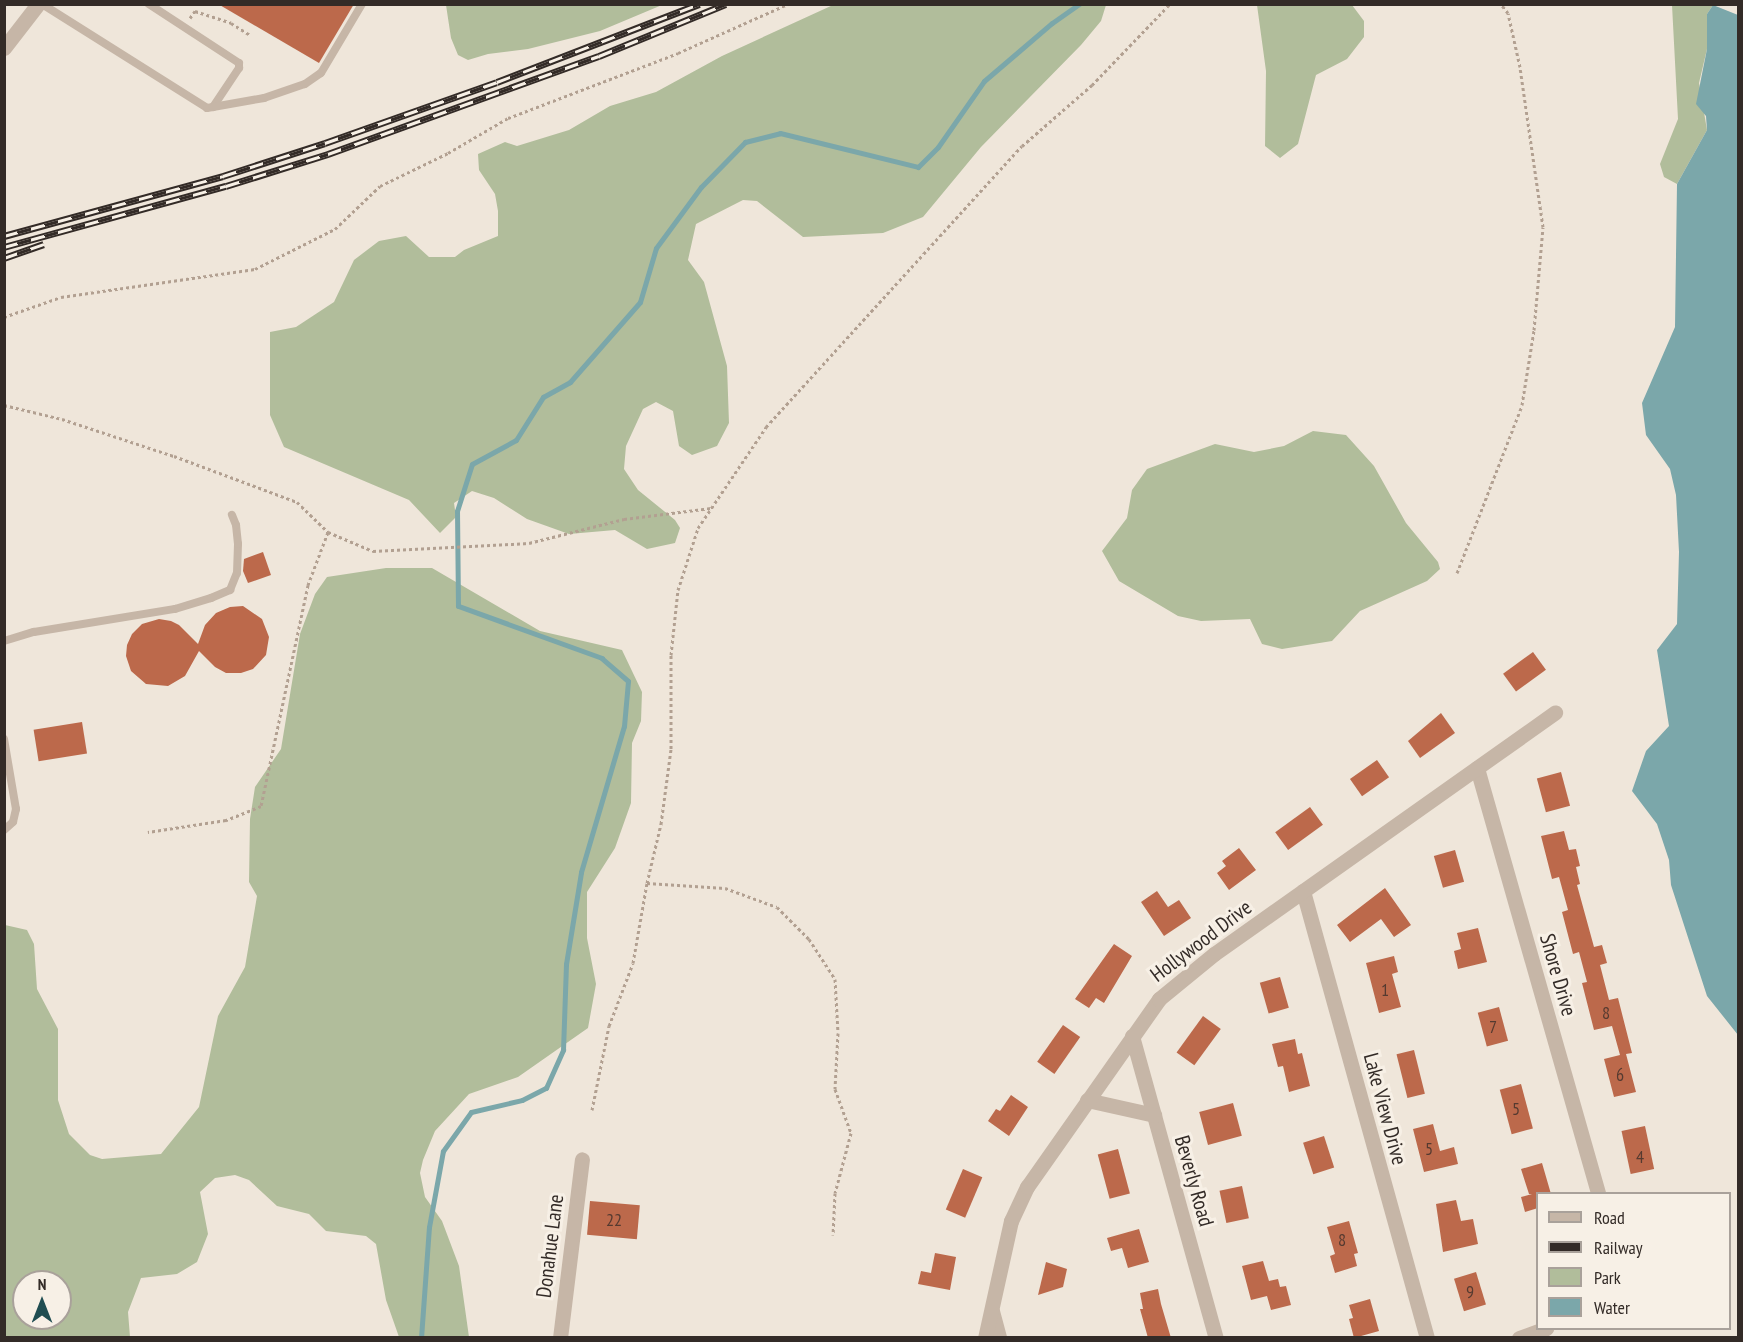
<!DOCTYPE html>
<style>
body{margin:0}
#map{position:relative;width:1743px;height:1342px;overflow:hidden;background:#efe6da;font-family:"PT Sans Narrow",sans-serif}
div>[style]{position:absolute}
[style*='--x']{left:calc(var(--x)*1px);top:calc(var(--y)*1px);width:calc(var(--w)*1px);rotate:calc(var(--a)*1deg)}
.green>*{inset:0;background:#b1bd9b}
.water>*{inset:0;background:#7ba7aa}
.stream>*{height:5px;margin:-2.5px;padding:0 2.5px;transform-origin:2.5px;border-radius:2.5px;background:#7ba7aa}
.building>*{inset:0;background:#bc694b;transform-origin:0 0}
.path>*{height:3px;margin-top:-1.5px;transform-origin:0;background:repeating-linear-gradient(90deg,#b2a091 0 3px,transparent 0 6px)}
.service>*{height:8px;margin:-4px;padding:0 4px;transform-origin:4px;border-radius:4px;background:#c6b6a7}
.minor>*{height:15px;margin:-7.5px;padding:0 7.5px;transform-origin:7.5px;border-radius:7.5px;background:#c6b6a7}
.tertiary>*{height:15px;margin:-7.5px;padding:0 7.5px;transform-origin:7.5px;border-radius:7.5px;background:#c6b6a7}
.rail>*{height:7px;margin-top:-3.5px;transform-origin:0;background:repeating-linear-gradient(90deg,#f7f0e6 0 14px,#332b27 0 28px);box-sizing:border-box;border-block:2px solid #332b27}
span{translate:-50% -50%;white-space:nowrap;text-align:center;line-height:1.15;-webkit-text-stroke:6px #f7f0e6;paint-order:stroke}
.number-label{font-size:18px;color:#553a30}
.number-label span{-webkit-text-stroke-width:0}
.street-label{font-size:21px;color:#332b27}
.frame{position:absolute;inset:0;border:6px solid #332b27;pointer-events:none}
.legend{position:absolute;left:1536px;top:1192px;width:195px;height:138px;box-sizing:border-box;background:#f7f0e6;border:2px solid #a9a19a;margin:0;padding:8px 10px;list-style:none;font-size:18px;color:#332b27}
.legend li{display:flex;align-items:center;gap:12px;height:30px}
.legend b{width:30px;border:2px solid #a9a19a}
.north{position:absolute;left:12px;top:1270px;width:60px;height:60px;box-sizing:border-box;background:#f7f0e6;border:2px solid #a9a19a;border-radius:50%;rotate:0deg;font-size:16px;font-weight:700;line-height:24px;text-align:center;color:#332b27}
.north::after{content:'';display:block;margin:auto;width:21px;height:27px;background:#204d51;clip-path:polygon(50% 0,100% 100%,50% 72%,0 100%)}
</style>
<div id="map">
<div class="green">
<div style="clip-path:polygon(446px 5px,446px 4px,662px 5px,600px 31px,528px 49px,488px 54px,468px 60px,458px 55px,451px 38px)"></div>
<div style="clip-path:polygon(833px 5px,1106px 5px,1101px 21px,1081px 45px,981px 147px,923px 217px,883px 233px,803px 237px,757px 201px,743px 200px,696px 224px,688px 260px,704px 282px,727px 366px,729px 423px,717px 446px,692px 455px,679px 446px,673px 411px,656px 402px,643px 409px,626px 446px,624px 469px,638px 490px,675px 520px,680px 528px,675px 543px,647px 549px,615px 530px,569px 534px,527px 519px,494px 498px,472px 491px,454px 503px,456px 517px,440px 533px,409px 500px,284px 447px,270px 415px,270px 332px,296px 327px,334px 302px,354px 260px,379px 241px,406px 236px,429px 257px,455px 257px,464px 250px,498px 236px,498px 211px,495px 194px,479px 170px,478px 154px,505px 142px,517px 146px,569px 130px,610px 106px,656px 92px,722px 56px)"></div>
<div style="clip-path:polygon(1352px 5px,1364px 21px,1364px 37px,1347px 59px,1316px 75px,1298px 144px,1280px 158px,1265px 146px,1266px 71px,1257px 5px)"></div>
<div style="clip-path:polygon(1672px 5px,1713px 5px,1707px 14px,1707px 49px,1699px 83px,1707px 130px,1677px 184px,1664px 177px,1660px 164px,1678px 119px)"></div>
<div style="clip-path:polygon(1313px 431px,1346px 435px,1374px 466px,1406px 523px,1438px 562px,1440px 569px,1427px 581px,1360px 611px,1332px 641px,1282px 649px,1262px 644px,1250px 619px,1201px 621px,1178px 616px,1119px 581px,1102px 551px,1127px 518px,1132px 490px,1147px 469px,1215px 444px,1254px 452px,1284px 446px)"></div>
<div style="clip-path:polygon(evenodd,386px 568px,432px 568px,540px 631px,622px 650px,642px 692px,641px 721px,632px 743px,631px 803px,615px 848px,587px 892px,587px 938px,596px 984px,588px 1028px,518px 1077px,469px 1094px,435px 1131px,423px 1160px,420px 1173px,425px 1197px,442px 1221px,459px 1266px,469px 1337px,399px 1337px,386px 1300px,376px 1244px,366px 1236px,326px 1231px,309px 1214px,277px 1206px,249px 1180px,235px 1175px,215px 1178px,200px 1192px,208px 1234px,197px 1262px,177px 1274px,141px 1278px,128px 1312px,130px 1337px,5px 1337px,5px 925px,27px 930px,34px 944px,37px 989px,58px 1029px,58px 1100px,69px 1134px,90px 1155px,102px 1159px,161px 1154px,199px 1107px,218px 1016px,245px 967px,257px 896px,249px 882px,250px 819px,255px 787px,281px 749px,300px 634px,315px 594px,327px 577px,386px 568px,24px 1282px,60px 1282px,60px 1318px,24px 1318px,24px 1282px)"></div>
</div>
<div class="water">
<div style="clip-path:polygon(1713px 5px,1738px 15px,1738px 1035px,1707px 996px,1671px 885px,1669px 860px,1657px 824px,1632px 791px,1646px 751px,1669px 726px,1657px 650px,1677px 624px,1679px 552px,1676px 495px,1670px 469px,1646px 435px,1642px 403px,1675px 327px,1677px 184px,1707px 130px,1706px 116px,1696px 104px,1707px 49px,1707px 14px)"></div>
</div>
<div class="stream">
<div style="--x:421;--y:1338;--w:111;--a:-85.9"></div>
<div style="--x:429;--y:1227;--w:77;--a:-79.6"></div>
<div style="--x:443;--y:1151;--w:48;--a:-54.3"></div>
<div style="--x:471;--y:1112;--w:52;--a:-13.2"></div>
<div style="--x:522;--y:1100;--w:27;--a:-27"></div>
<div style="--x:546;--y:1088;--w:42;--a:-65.9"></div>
<div style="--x:563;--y:1050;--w:86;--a:-88"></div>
<div style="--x:566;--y:964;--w:93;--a:-80.7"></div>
<div style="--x:581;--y:872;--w:152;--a:-73.6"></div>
<div style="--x:624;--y:726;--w:45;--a:-84.9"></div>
<div style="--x:628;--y:681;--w:35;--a:-139"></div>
<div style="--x:602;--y:658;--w:153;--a:-160.1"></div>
<div style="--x:458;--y:606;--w:95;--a:-90.6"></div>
<div style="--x:457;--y:511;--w:49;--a:-72.3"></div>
<div style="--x:472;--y:464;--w:50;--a:-28.6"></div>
<div style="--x:516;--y:440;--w:51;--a:-57.9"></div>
<div style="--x:543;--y:397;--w:31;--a:-29"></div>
<div style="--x:570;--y:382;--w:106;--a:-48.8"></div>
<div style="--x:640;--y:302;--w:56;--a:-73.5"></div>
<div style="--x:656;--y:248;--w:76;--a:-53.6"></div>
<div style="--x:701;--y:187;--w:63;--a:-45.6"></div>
<div style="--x:745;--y:142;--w:36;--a:-14"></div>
<div style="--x:780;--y:133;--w:142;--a:13.8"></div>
<div style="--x:918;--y:167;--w:28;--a:-45"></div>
<div style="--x:938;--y:147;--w:80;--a:-55.1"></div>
<div style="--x:984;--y:81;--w:89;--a:-40.5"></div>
<div style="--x:1052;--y:23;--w:33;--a:-35"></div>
</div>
<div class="building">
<div style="clip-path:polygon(218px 4px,354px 4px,319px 63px)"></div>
<div style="clip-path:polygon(263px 552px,271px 575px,248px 583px,243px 571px,244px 559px)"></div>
<div style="clip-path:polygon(243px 606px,262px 619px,269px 637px,266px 655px,253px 669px,241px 673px,226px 673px,215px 667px,199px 651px,185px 676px,168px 686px,146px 684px,131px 671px,126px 656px,127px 645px,132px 634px,142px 624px,159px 619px,171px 621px,179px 625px,198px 644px,205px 625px,216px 613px,230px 607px)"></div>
<div style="left:1533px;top:652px;width:22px;height:37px;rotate:54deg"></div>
<div style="clip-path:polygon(1441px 713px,1455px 733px,1420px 758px,1408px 741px)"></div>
<div style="left:82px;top:722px;width:32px;height:49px;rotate:81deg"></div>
<div style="left:1377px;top:760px;width:21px;height:33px;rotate:55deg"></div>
<div style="left:1561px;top:772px;width:35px;height:25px;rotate:75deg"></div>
<div style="left:1310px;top:807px;width:22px;height:43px;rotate:54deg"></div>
<div style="clip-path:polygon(1564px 831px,1569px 850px,1576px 849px,1580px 866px,1576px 867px,1580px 884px,1577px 885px,1594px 947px,1602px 945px,1607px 963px,1600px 965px,1609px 1000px,1618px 998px,1632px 1053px,1626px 1054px,1636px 1092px,1614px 1097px,1604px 1059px,1620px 1055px,1612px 1026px,1594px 1030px,1582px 983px,1587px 982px,1579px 952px,1573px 954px,1562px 912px,1568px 910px,1559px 877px,1552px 879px,1541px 836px)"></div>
<div style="clip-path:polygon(1239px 848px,1256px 870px,1229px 890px,1217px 873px,1226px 866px,1222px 861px)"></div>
<div style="left:1455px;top:850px;width:33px;height:22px;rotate:74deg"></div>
<div style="clip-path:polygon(1385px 888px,1411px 925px,1394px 937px,1381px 919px,1350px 942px,1337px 925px)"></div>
<div style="clip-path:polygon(1157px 891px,1168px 907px,1179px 900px,1191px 918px,1164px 936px,1141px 902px)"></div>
<div style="clip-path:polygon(1478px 928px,1487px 962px,1458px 969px,1454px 951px,1461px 949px,1457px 933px)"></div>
<div style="clip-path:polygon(1114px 944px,1132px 956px,1104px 1003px,1096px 998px,1089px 1008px,1075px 999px)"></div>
<div style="clip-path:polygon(1394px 956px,1398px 972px,1392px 974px,1401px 1007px,1379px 1013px,1366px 963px)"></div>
<div style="left:1280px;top:977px;width:32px;height:21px;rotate:74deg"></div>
<div style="left:1499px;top:1007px;width:35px;height:22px;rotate:75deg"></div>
<div style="left:1203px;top:1016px;width:22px;height:45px;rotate:36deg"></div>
<div style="left:1063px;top:1025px;width:21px;height:45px;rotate:35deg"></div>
<div style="clip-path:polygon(1295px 1039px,1298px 1054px,1302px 1053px,1310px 1086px,1289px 1092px,1283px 1066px,1278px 1067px,1272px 1044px)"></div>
<div style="left:1414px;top:1050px;width:45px;height:18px;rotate:76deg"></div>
<div style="left:1521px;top:1084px;width:46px;height:22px;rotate:75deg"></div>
<div style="clip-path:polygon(1011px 1095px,1028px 1107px,1009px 1136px,988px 1121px,996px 1109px,1000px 1111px)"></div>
<div style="left:1233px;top:1103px;width:34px;height:35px;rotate:75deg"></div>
<div style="clip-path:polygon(1433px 1124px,1440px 1151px,1454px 1147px,1458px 1164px,1424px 1172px,1413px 1129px)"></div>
<div style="left:1645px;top:1126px;width:44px;height:24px;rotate:78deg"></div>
<div style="left:1324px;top:1136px;width:33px;height:22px;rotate:72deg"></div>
<div style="left:1118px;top:1149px;width:46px;height:21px;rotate:75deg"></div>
<div style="clip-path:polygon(1542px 1163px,1551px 1194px,1538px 1194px,1538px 1208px,1525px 1212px,1521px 1197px,1532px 1194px,1529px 1194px,1521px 1169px)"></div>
<div style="left:963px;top:1169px;width:21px;height:44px;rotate:23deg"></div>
<div style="left:1242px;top:1186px;width:33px;height:23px;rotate:78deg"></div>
<div style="clip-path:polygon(1456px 1200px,1461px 1221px,1473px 1219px,1478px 1244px,1443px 1252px,1436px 1204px)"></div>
<div style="left:590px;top:1201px;width:50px;height:34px;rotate:5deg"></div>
<div style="clip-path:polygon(1349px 1221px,1358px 1253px,1354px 1254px,1357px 1266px,1335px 1273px,1330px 1256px,1335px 1254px,1327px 1227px)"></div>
<div style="clip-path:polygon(1139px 1229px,1149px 1262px,1128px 1268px,1122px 1248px,1111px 1251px,1107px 1238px)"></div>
<div style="clip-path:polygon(935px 1253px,956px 1257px,950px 1290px,918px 1284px,921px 1271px,931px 1273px)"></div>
<div style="clip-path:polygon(1263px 1261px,1269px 1281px,1278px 1279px,1280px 1287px,1286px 1286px,1291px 1305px,1271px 1310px,1267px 1296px,1251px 1300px,1242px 1266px)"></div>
<div style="clip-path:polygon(1046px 1262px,1067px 1269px,1063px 1287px,1038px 1295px)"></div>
<div style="left:1476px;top:1272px;width:34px;height:23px;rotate:73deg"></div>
<div style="clip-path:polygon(1158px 1289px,1161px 1304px,1171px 1338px,1148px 1338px,1140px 1309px,1143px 1309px,1140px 1293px)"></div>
<div style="clip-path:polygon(1370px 1299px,1379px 1331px,1354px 1338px,1349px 1319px,1353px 1318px,1349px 1305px)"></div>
</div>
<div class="path">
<div style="--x:190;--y:18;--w:9;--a:-54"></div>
<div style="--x:195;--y:11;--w:38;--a:18"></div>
<div style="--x:231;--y:23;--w:22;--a:32"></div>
<div style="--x:4;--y:317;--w:60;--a:-19.3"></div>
<div style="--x:61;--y:297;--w:196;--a:-8.2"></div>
<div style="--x:255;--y:269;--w:89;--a:-26.6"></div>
<div style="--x:335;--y:229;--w:62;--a:-43.7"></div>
<div style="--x:380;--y:186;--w:76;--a:-25.9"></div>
<div style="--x:448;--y:153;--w:69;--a:-30.3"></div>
<div style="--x:508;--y:118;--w:182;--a:-20.9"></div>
<div style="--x:678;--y:53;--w:120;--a:-24"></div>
<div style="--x:4;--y:405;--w:60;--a:13.6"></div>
<div style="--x:62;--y:419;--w:118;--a:18.3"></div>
<div style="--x:174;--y:456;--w:131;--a:20.5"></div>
<div style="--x:297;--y:502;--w:43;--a:44.1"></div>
<div style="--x:328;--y:532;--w:57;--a:110.7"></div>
<div style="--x:308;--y:585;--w:226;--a:102"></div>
<div style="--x:261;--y:806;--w:38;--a:158"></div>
<div style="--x:226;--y:820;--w:79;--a:171.3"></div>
<div style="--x:328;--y:532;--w:49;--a:22.9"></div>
<div style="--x:373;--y:551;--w:156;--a:-2.9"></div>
<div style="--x:529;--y:543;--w:98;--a:-14.2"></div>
<div style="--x:624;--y:519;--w:88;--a:-7.2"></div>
<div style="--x:1457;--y:573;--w:180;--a:-68.8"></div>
<div style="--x:1522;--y:405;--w:76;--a:-80.9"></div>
<div style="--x:1534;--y:330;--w:103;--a:-85"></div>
<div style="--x:1543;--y:227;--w:162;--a:-98.2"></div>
<div style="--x:1520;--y:67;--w:55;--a:-102.5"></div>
<div style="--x:1508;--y:13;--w:11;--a:-128"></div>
<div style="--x:647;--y:883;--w:78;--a:3.7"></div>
<div style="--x:725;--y:888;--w:55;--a:20.1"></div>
<div style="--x:777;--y:907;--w:45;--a:45"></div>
<div style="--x:809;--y:939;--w:48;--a:57"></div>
<div style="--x:835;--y:979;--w:54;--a:86.8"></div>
<div style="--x:838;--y:1033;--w:56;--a:93.1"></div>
<div style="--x:835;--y:1089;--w:47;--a:70"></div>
<div style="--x:851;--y:1133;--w:62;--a:104.9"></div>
<div style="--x:835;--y:1193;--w:42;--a:92.7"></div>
<div style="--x:592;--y:1110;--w:86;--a:-78.6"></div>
<div style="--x:609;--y:1026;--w:67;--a:-69.1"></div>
<div style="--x:633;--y:963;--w:81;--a:-80.1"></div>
<div style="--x:647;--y:883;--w:61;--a:-76.7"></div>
<div style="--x:661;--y:824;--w:76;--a:-82.4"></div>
<div style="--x:671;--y:749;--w:94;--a:-90"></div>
<div style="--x:671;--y:655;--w:65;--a:-83.9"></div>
<div style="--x:678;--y:590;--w:65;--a:-72.1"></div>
<div style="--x:698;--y:528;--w:122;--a:-56"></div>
<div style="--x:766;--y:427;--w:380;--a:-47.7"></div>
<div style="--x:1022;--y:146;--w:93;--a:-41.1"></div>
<div style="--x:1092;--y:85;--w:112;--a:-46.1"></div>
</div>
<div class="service">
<div style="--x:42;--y:4;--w:195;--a:32.2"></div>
<div style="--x:207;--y:108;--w:6;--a:-9"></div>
<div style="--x:213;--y:107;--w:47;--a:-56.3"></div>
<div style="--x:239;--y:68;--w:5;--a:-90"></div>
<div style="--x:239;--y:63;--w:108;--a:-146.8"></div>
<div style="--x:213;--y:107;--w:52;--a:-10"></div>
<div style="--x:264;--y:98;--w:43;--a:-18.9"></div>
<div style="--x:305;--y:84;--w:19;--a:-35"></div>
<div style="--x:321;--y:73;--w:80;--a:-59.3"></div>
<div style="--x:4;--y:641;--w:31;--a:-17"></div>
<div style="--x:34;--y:632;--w:143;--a:-9.3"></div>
<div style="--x:175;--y:609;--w:38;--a:-17"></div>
<div style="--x:211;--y:598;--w:21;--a:-23"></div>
<div style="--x:230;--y:590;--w:18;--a:-68"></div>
<div style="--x:237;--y:573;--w:29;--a:-88"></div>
<div style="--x:238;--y:544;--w:19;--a:-96"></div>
<div style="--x:236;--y:525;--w:11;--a:-112"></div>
<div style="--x:4;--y:739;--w:71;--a:80.3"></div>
<div style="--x:16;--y:809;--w:13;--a:103"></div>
<div style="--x:13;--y:822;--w:12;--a:138"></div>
</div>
<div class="minor">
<div style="--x:1477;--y:768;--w:443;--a:74.1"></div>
<div style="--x:1303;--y:891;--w:464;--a:74.5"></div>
<div style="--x:1132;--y:1036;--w:313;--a:74.5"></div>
<div style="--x:1087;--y:1100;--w:69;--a:12.6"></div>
<div style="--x:992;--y:1311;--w:28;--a:75"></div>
<div style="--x:560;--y:1338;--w:180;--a:-83"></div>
<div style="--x:985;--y:1338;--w:120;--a:-77.5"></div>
<div style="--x:1011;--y:1221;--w:38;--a:-65"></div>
<div style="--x:1027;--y:1187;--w:230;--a:-54.9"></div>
<div style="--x:1159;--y:999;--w:71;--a:-39.3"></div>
<div style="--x:1214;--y:954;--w:418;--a:-35.3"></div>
<div style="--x:1519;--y:1338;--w:29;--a:-20"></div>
</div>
<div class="tertiary">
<div style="--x:4;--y:48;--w:56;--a:-52.3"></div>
</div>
<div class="rail">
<div style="--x:4;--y:236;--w:227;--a:-15.3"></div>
<div style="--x:223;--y:176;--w:107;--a:-17.9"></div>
<div style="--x:325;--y:143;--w:182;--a:-19.5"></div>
<div style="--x:497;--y:82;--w:217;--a:-21.1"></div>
<div style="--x:4;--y:247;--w:230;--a:-15.4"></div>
<div style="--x:226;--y:186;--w:107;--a:-17.4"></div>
<div style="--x:328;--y:154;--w:288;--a:-19.9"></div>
<div style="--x:599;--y:56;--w:137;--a:-22.3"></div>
<div style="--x:4;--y:258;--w:42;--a:-19.3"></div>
</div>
<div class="number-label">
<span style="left:1385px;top:990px">1</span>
<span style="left:1606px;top:1013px">8</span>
<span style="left:1493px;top:1027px">7</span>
<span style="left:1620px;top:1075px">6</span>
<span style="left:1516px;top:1109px">5</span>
<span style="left:1429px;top:1149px">5</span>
<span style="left:1640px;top:1157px">4</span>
<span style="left:614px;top:1220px">22</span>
<span style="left:1342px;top:1240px">8</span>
<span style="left:1470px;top:1292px">9</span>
</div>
<div class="street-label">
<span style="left:1201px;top:941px;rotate:-37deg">Hollywood Drive</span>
<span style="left:1558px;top:975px;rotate:74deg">Shore Drive</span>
<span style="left:1385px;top:1109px;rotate:75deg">Lake View Drive</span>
<span style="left:1194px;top:1181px;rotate:74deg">Beverly Road</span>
<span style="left:550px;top:1246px;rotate:-83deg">Donahue Lane</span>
</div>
<div class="frame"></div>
<ul class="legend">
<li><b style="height:8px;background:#c6b6a7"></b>Road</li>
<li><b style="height:8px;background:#332b27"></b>Railway</li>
<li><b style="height:16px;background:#b1bd9b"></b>Park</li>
<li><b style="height:16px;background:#7ba7aa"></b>Water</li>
</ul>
<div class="north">N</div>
</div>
